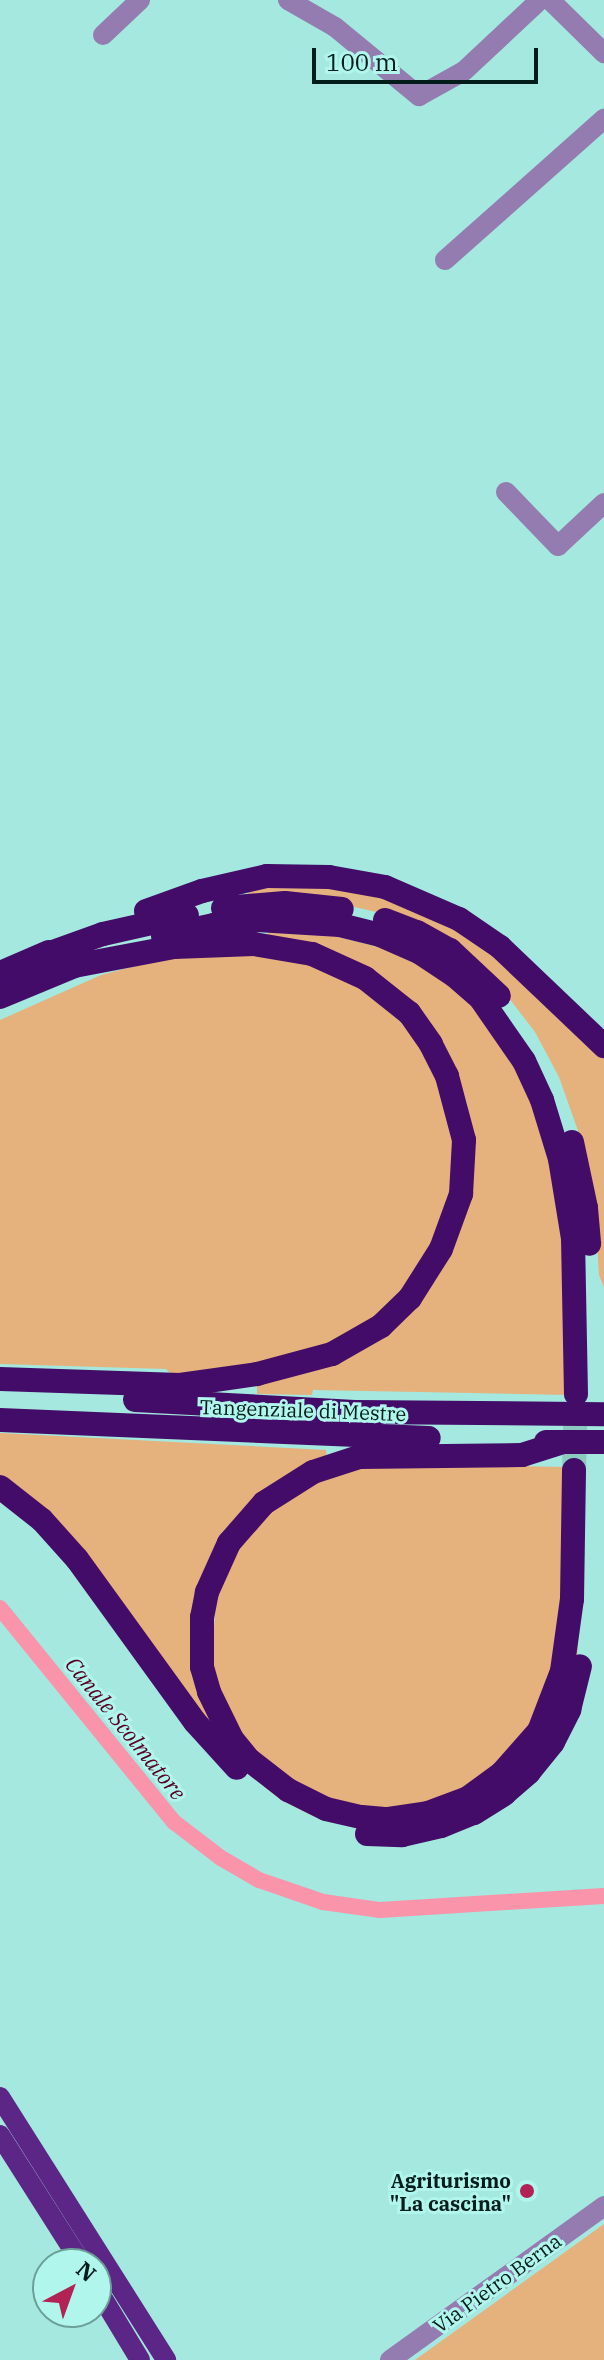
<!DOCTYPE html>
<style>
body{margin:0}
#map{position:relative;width:604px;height:2360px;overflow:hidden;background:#a4e8df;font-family:"IBM Plex Serif",serif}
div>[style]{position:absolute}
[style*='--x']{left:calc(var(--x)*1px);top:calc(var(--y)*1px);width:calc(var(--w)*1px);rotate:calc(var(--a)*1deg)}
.green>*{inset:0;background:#e5b17d}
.canal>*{height:16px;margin:-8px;padding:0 8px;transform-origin:8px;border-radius:8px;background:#f994ab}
.highway-tunnel>*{height:24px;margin-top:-12px;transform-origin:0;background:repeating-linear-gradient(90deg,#8cc9c1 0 24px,transparent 0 36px)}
.minor>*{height:20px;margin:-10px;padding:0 10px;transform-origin:10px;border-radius:10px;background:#947bb0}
.major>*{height:20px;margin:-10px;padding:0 10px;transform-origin:10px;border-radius:10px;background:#5c2687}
.highway>*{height:24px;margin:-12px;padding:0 12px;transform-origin:12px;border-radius:12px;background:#440c69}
.dots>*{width:22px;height:22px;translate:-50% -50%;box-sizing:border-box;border:4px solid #b1f6ed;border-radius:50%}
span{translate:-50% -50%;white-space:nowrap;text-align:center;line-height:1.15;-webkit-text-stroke:6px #b1f6ed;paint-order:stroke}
.street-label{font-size:20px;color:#011c19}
.poi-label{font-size:20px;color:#011c19;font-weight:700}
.right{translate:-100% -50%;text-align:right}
.water-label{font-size:22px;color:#590023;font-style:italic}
.north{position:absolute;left:32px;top:2248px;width:80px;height:80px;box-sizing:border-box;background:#b1f6ed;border:2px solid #6b9f98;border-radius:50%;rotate:41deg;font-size:22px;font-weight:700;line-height:32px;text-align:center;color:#011c19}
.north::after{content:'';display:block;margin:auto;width:28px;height:36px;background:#b22255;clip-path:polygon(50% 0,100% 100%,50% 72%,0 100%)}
.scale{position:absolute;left:312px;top:48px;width:226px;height:36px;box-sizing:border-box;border:4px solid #011c19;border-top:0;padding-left:10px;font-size:24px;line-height:28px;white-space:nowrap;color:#011c19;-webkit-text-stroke:6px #b1f6ed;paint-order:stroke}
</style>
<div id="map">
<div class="green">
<div style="clip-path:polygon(323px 885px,379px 895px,472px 936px,566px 1015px,604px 1058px,604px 1287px,599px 1275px,595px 1206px,582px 1142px,559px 1077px,535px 1032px,502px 989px,381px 913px,332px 902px,248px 894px,252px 888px)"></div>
<div style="clip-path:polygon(269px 932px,331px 935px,390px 950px,420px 963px,471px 1003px,524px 1078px,563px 1209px,569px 1395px,313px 1390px,312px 1395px,257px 1394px,257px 1386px,427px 1293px,452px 1251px,470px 1198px,471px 1126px,467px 1103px,454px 1064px,425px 1021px,266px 936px)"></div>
<div style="clip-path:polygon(247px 951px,342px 970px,408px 1019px,457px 1115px,453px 1210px,390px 1313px,296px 1360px,174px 1377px,166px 1369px,0 1364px,0 1020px,101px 975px,162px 959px)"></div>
<div style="clip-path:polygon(0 1433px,326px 1450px,327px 1461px,278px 1485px,236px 1525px,209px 1572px,199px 1610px,199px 1670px,212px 1713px,236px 1757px,256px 1778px,282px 1798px,332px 1820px,392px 1829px,458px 1814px,503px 1788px,532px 1760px,559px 1714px,575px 1661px,581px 1586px,577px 1661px,561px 1714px,544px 1747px,524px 1772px,504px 1790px,459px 1816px,422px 1827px,377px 1831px,344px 1825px,315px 1817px,281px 1800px,250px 1775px,213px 1737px,103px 1584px,42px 1515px,0 1480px)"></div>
<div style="clip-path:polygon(367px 1464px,568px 1467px,566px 1598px,545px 1708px,494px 1777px,406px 1812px,321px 1801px,248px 1748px,218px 1689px,212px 1659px,216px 1598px,231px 1560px,260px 1520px,297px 1490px)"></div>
<div style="clip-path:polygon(604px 2224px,604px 2360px,415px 2360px)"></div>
</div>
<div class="canal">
<div style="--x:0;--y:1608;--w:276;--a:50.9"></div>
<div style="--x:174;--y:1822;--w:59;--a:37.5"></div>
<div style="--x:221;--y:1858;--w:44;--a:30.1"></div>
<div style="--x:259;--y:1880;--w:68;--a:19"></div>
<div style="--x:323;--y:1902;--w:58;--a:8"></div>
<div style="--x:380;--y:1910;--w:224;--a:-3.6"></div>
</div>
<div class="highway-tunnel">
<div style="--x:574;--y:1470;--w:76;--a:-88.5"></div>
</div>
<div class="minor">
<div style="--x:288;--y:0;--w:54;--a:29.9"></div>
<div style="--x:335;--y:27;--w:109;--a:39.4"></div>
<div style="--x:419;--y:96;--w:51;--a:-29.1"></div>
<div style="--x:464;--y:71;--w:104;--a:-43.1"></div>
<div style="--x:550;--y:0;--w:76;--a:44.5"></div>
<div style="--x:103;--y:35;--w:51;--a:-43.4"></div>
<div style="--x:445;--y:260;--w:213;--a:-41.6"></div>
<div style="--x:506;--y:492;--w:75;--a:46.1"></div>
<div style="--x:558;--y:546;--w:63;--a:-43.1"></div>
<div style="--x:390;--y:2360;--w:264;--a:-35.7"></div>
</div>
<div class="major">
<div style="--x:0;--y:2097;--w:311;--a:57.7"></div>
<div style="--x:0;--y:2135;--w:153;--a:57.6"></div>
<div style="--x:96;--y:2287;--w:85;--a:58.9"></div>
</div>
<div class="highway">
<div style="--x:223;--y:908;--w:62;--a:-4.6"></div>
<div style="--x:285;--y:903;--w:57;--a:6"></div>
<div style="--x:146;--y:911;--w:59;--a:-19.7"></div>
<div style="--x:202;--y:891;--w:67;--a:-13"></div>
<div style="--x:267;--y:876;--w:62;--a:0.9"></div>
<div style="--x:329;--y:877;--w:57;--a:10.1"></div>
<div style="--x:385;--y:887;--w:81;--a:23.4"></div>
<div style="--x:459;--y:919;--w:50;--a:34.3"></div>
<div style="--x:500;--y:947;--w:144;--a:43.6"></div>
<div style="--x:385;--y:920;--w:34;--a:21"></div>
<div style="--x:417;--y:932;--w:38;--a:29"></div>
<div style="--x:450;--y:950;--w:67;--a:43.2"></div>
<div style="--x:163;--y:936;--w:52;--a:-12.2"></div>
<div style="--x:214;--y:925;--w:43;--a:-6.6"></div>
<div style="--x:257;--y:920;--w:83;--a:3.4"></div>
<div style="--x:340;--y:925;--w:41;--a:14"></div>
<div style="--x:380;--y:935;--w:43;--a:23.6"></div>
<div style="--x:419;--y:952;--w:43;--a:33.7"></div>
<div style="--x:455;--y:976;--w:35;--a:41"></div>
<div style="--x:481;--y:999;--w:75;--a:55.3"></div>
<div style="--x:524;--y:1061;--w:43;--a:65.2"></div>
<div style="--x:542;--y:1100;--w:62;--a:73"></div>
<div style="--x:560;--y:1159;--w:80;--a:80.7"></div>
<div style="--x:573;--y:1238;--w:156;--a:88.9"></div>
<div style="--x:36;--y:958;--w:71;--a:-19.7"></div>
<div style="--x:103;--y:934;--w:86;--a:-12.7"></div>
<div style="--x:0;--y:973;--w:53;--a:-23.2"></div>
<div style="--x:0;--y:997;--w:94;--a:-22.5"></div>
<div style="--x:572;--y:1142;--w:67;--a:78"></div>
<div style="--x:586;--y:1208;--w:36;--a:85"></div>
<div style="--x:0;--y:1379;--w:180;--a:1.9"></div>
<div style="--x:180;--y:1385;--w:78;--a:-8.1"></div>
<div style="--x:257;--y:1374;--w:78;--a:-14.9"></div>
<div style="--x:332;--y:1354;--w:56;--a:-29.7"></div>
<div style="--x:381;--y:1326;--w:40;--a:-44"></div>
<div style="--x:410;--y:1298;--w:58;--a:-57.7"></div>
<div style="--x:441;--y:1249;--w:59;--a:-70"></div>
<div style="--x:461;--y:1194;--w:54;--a:-86.8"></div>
<div style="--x:464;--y:1140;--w:66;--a:-104.9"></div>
<div style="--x:447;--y:1076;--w:36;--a:-117"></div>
<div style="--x:431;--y:1044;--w:38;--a:-125"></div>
<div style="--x:409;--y:1013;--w:56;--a:-141.5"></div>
<div style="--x:365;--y:978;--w:58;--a:-155.6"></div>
<div style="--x:312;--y:954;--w:59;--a:-170.2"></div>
<div style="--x:254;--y:944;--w:80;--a:177.9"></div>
<div style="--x:174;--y:947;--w:103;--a:169.3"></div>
<div style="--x:135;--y:1400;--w:220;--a:3.1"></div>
<div style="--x:355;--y:1412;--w:249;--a:0.5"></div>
<div style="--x:0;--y:1420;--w:429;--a:2.4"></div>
<div style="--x:546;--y:1442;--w:58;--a:0"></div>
<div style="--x:563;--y:1442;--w:43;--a:162.4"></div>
<div style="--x:522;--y:1455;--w:163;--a:179.3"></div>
<div style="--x:359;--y:1457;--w:48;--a:161.9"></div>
<div style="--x:313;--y:1472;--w:58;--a:147.7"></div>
<div style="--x:264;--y:1503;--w:53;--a:131.2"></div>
<div style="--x:229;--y:1543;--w:54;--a:114.2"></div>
<div style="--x:207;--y:1592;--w:25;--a:101"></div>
<div style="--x:202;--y:1617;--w:50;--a:90"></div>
<div style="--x:202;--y:1667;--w:26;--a:74"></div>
<div style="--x:209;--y:1692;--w:52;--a:63.9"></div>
<div style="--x:232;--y:1739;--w:26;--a:51"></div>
<div style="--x:248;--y:1759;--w:51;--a:37.8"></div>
<div style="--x:288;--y:1790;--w:42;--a:26.6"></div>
<div style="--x:326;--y:1809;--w:37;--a:13"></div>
<div style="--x:362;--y:1817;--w:25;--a:5"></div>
<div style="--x:387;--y:1819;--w:41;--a:-8.3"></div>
<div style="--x:428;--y:1813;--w:43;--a:-20.6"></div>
<div style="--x:468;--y:1798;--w:42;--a:-36.3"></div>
<div style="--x:502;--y:1773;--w:56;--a:-48.6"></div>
<div style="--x:539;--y:1731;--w:64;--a:-69"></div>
<div style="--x:562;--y:1671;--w:73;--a:-82.1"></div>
<div style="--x:572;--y:1599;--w:129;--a:-89.1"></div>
<div style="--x:0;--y:1487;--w:53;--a:38.2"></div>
<div style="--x:42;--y:1520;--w:52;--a:48.1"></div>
<div style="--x:77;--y:1559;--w:201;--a:54.1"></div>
<div style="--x:195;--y:1722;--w:62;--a:47.6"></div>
<div style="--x:367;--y:1834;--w:35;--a:2"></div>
<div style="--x:402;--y:1835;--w:40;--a:-13"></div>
<div style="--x:441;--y:1826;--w:35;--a:-22"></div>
<div style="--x:474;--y:1813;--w:36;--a:-32"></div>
<div style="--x:504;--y:1794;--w:33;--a:-41"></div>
<div style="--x:529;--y:1772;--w:38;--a:-51"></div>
<div style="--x:553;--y:1742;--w:36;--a:-63"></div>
<div style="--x:569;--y:1710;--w:45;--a:-76"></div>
</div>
<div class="dots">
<div style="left:527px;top:2191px;background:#b22255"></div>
</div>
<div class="street-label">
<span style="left:303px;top:1410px;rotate:2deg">Tangenziale di Mestre</span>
<span style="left:497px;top:2283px;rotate:-36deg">Via Pietro Berna</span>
</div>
<div class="poi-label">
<span class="right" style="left:511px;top:2192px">Agriturismo<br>"La cascina"</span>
</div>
<div class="water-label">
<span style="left:126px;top:1728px;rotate:51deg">Canale Scolmatore</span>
</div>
<div class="north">N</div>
<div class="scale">100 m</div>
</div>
